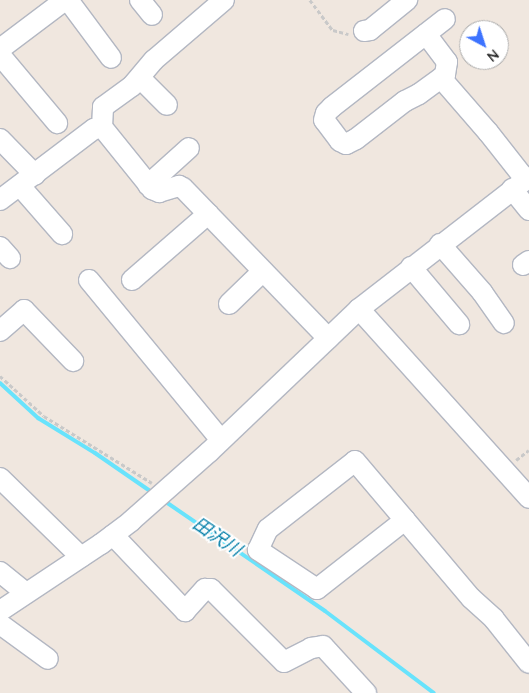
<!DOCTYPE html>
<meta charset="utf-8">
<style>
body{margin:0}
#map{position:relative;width:529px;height:693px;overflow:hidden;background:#f0e7df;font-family:Quicksand,"Noto Sans JP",sans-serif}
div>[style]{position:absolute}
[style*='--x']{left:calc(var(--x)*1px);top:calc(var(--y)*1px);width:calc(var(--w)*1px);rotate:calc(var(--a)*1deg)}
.stream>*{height:4px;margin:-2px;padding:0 2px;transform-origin:2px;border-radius:2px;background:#68e3fc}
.path>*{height:2.5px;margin-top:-1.25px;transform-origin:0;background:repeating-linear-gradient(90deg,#c9c9c9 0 4px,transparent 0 6.5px)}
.roads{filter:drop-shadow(1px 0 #b3b7c2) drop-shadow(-1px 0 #b3b7c2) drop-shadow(0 1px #b3b7c2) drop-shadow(0 -1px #b3b7c2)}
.minor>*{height:20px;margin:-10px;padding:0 10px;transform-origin:10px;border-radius:10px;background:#fff}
span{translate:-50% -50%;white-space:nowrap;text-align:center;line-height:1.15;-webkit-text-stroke:4px #fff;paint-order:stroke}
.water-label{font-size:18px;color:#017da7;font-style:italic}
.north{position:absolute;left:459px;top:20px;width:50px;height:50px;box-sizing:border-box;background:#fff;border:1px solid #ababab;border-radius:50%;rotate:140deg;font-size:14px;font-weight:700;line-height:20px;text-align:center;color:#2e2e2e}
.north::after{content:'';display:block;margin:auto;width:18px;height:22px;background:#3d73ff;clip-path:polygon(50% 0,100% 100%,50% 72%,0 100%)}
</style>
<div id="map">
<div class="stream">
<div style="--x:0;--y:383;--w:52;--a:42.6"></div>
<div style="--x:38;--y:418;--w:67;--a:31.6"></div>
<div style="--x:95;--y:453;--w:70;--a:34.6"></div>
<div style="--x:163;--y:500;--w:196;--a:34.4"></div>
<div style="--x:325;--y:611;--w:136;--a:37"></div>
</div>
<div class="path">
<div style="--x:310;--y:0;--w:38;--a:53"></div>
<div style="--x:333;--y:30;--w:16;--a:15"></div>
<div style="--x:0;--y:376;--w:59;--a:42.3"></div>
<div style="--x:44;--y:416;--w:127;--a:31.8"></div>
<div style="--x:516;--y:460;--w:16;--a:-38"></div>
</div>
<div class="roads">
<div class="minor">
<div style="--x:68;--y:0;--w:72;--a:53.4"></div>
<div style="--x:140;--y:0;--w:19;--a:51"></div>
<div style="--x:364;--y:31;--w:6;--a:-9"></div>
<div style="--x:370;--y:30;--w:48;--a:-39"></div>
<div style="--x:426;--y:34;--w:35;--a:53"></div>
<div style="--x:447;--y:62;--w:13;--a:99"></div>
<div style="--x:445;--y:75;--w:32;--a:144"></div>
<div style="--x:419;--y:94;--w:16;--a:153"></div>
<div style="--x:405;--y:101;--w:62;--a:142.2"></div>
<div style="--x:356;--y:139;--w:11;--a:153"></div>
<div style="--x:346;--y:144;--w:7;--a:-153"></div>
<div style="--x:340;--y:141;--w:26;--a:-127"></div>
<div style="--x:324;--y:120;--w:7;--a:-74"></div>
<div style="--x:326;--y:113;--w:8;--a:-45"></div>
<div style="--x:332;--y:107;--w:143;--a:-37.9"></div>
<div style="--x:0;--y:49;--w:81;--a:-37"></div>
<div style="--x:0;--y:55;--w:89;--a:50"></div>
<div style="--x:140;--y:78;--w:38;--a:45"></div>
<div style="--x:441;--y:78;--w:72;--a:49"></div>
<div style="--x:488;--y:132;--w:60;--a:51.8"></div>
<div style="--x:102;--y:127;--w:20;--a:-87"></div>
<div style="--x:103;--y:107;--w:36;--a:-36"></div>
<div style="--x:132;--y:86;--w:34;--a:-50"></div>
<div style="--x:154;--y:60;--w:92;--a:-40.6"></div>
<div style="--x:0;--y:139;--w:50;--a:45.8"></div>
<div style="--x:148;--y:185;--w:55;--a:-42.1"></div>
<div style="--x:20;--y:186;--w:64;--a:48.8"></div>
<div style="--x:512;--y:189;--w:27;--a:51"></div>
<div style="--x:0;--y:200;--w:118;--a:-37.1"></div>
<div style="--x:94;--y:129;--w:8;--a:-14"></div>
<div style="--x:102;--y:127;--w:80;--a:51.1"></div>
<div style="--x:152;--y:189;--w:8;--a:23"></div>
<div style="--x:159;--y:192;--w:21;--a:-17"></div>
<div style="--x:179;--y:186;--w:4;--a:27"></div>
<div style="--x:183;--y:188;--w:209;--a:46"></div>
<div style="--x:440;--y:244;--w:64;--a:48.8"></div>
<div style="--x:482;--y:292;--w:38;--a:55"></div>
<div style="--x:0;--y:247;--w:15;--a:48"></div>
<div style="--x:523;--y:265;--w:7;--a:-34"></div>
<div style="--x:411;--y:267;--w:75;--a:49.9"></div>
<div style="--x:89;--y:280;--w:207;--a:50.5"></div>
<div style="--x:132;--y:280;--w:101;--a:-41"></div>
<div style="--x:229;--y:304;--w:47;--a:-44.1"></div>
<div style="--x:359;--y:309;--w:254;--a:48"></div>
<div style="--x:0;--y:331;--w:32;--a:-41"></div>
<div style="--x:24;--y:310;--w:71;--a:46.1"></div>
<div style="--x:0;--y:478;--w:113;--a:44.3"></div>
<div style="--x:405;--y:520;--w:112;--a:141.9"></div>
<div style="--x:317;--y:589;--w:71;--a:-146.5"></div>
<div style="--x:258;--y:550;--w:23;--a:-65"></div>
<div style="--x:268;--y:529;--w:110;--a:-38"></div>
<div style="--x:355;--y:461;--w:77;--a:49.7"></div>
<div style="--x:405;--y:520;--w:102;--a:49.8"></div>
<div style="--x:471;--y:598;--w:31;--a:42"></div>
<div style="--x:494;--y:619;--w:56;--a:51.5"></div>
<div style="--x:113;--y:535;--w:105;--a:46.5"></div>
<div style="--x:185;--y:611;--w:30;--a:-48"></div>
<div style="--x:205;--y:589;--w:6;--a:0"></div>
<div style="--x:211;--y:589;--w:103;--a:45"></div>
<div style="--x:284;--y:662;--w:30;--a:-27"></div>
<div style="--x:311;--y:648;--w:12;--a:-9"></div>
<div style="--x:323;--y:646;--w:64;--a:47.5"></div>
<div style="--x:0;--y:572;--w:33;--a:39"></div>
<div style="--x:0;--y:611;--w:121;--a:-33.6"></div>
<div style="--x:101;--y:544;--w:38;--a:-37"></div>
<div style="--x:131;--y:521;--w:104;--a:-41.5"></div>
<div style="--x:209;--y:452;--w:207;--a:-43.6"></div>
<div style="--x:359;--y:309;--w:215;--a:-37.8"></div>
<div style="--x:0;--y:624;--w:59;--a:36.1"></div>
</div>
</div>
<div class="water-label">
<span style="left:217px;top:537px;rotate:34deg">田沢川</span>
</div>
<div class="north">N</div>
</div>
